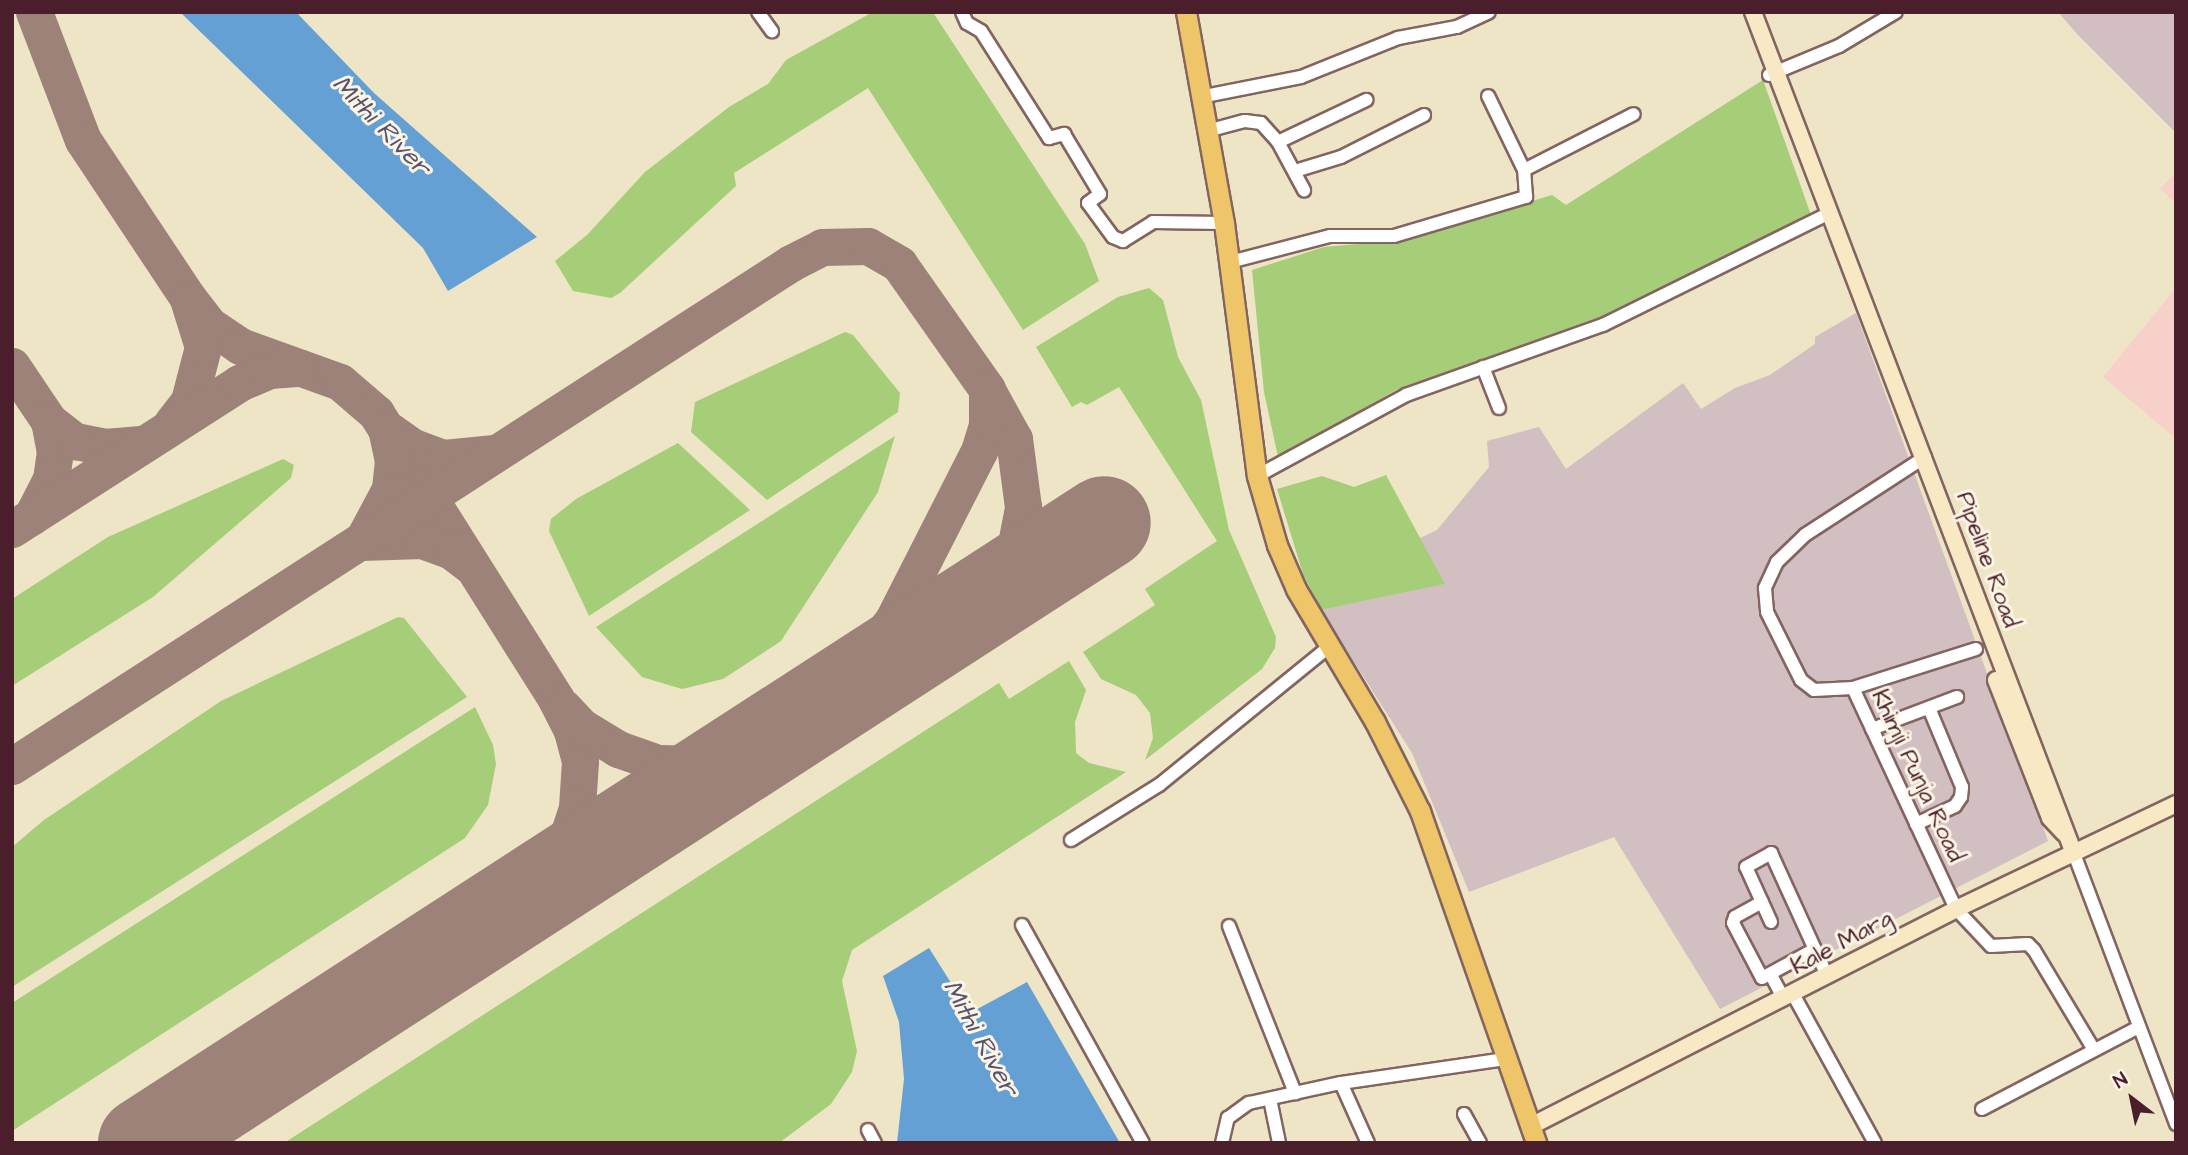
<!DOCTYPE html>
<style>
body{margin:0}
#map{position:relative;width:2188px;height:1155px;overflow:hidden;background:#ede5c6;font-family:"Architects Daughter",sans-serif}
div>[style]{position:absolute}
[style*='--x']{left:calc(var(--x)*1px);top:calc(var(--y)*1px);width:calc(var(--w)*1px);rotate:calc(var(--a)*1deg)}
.built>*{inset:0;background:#f7d1c9}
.industrial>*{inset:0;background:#d2bfc1}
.green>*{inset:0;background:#a6cd78}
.water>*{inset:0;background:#65a0d5}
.taxiway>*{height:37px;margin:-18.5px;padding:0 18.5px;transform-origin:18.5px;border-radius:18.5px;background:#9c8278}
.runway>*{height:93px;margin:-46.5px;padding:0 46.5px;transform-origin:46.5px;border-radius:46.5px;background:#9c8278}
.roads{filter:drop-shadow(2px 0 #836461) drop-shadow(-2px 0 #836461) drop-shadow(0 2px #836461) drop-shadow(0 -2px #836461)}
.street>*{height:12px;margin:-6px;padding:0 6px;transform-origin:6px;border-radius:6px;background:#fff}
.secondary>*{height:16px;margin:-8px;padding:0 8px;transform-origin:8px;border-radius:8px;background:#f8e8c3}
.primary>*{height:19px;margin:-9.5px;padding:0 9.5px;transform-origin:9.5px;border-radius:9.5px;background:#eec569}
span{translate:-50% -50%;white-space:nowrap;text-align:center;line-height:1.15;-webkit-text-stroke:6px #fcf5e5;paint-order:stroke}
.street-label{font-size:24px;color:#4a1f2b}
.water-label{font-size:26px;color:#55536f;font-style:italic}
.frame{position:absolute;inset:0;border:14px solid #4a1f2b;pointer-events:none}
.north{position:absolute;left:2097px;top:1064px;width:70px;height:70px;-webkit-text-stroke:5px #fcf5e5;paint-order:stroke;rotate:328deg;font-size:19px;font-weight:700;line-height:28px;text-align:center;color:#4a1f2b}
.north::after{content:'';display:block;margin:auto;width:24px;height:32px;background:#4a1f2b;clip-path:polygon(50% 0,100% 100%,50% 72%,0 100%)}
</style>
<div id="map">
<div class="built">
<div style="clip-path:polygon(2176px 172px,2176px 203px,2160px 189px)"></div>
<div style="clip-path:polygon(2176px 288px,2176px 439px,2103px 377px)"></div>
</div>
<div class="industrial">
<div style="clip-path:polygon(2058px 12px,2176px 12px,2176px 133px,2078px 35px)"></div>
<div style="clip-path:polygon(1856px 313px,2048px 841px,1720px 1009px,1614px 837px,1469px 892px,1412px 753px,1321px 610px,1444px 584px,1420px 538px,1437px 530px,1489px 467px,1487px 441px,1539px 427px,1566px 469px,1683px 383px,1701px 409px,1735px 388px,1770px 375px,1815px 344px,1815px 337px)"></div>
</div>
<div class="green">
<div style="clip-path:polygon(873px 12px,934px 14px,1085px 244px,1099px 281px,1023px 330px,868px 88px,734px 173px,736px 186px,620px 293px,611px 298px,573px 291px,555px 261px,587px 235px,645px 172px,729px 107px,768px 84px,786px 60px)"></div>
<div style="clip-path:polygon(1763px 80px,1811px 215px,1603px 316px,1396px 390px,1278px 457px,1264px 392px,1252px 270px,1324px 247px,1402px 240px,1552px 195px,1566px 205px)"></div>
<div style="clip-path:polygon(1149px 288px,1163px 300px,1178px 357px,1201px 400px,1229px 530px,1276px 637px,1275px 648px,1262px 669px,1145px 760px,1153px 738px,1150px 713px,1136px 695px,1101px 679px,1083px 652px,1155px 605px,1145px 589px,1217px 541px,1119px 387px,1087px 405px,1081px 402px,1072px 407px,1036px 347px,1118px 297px)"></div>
<div style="clip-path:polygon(845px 332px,853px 335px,900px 393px,898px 412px,767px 500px,691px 432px,695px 402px)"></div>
<div style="clip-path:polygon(895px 436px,878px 492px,781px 641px,723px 679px,682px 689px,642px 677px,596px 627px)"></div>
<div style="clip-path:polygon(678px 443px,750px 510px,589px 616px,549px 531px,551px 519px,576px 499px)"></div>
<div style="clip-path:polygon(283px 459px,294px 465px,291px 478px,153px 597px,12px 686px,12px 599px,108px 537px)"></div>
<div style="clip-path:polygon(1386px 475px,1445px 584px,1321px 610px,1303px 574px,1277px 489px,1322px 476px,1354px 487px)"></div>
<div style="clip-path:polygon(398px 617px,404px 618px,467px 697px,12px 987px,12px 847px,44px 820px,221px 701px)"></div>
<div style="clip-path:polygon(1069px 661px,1086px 690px,1075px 722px,1076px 753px,1089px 763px,1126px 772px,852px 950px,842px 981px,857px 1051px,852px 1072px,831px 1104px,779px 1143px,284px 1143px,999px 683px,1009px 699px)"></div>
<div style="clip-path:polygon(475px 707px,493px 745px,496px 764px,488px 805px,465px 838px,12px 1131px,12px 1003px)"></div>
</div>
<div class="water">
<div style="clip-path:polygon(180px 12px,296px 12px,374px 93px,537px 237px,448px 291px,423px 248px)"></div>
<div style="clip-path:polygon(929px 948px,970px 1013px,1027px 982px,1120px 1143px,897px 1143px,904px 1079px,899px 1022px,883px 976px)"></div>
</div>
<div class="taxiway">
<div style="--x:34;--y:12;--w:137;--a:69.1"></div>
<div style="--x:83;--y:140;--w:190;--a:56.4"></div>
<div style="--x:188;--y:298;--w:34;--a:52"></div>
<div style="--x:209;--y:325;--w:37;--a:34"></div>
<div style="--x:240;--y:346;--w:106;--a:19.8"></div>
<div style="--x:340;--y:382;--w:48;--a:40.7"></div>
<div style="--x:376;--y:413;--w:338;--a:57.8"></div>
<div style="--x:556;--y:699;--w:36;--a:63"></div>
<div style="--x:572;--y:731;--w:31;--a:75"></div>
<div style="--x:580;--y:761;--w:47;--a:93.7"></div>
<div style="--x:577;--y:808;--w:47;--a:108.4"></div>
<div style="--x:562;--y:853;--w:60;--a:131.6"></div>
<div style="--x:12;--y:366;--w:66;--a:56.1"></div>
<div style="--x:49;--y:421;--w:31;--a:79"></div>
<div style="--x:55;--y:451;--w:28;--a:98"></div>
<div style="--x:51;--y:479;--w:42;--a:117.2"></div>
<div style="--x:49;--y:421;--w:33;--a:38"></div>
<div style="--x:75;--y:441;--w:31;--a:11"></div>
<div style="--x:105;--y:447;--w:36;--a:-5"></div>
<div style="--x:172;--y:423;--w:28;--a:-52"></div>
<div style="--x:189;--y:401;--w:56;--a:-75.5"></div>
<div style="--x:203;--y:347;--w:47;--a:-107.3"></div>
<div style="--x:390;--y:431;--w:28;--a:35"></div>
<div style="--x:413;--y:447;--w:33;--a:20"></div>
<div style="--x:444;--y:458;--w:48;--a:-5.9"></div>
<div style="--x:12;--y:529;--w:270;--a:-32.7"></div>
<div style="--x:239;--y:383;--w:34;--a:-23"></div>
<div style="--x:270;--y:370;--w:30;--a:-4"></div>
<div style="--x:365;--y:536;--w:53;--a:-62"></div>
<div style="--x:390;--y:489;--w:28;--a:-84"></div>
<div style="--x:393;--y:461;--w:29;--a:-102"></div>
<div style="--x:361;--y:542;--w:61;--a:-1.9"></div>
<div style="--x:422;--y:540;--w:30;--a:20"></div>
<div style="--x:450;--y:550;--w:26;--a:37"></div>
<div style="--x:978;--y:603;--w:40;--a:-50"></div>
<div style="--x:1004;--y:572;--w:30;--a:-67"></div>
<div style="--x:1016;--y:544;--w:38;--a:-79"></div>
<div style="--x:1023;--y:507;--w:69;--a:-97.5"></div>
<div style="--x:1014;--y:439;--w:56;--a:-118.9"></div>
<div style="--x:564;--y:708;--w:26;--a:47"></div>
<div style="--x:582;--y:727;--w:42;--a:31.4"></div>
<div style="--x:618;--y:749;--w:42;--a:19.3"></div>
<div style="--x:658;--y:763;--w:48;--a:1.2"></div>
<div style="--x:706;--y:764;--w:47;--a:-17.3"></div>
<div style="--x:12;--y:766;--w:927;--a:-32.85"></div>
<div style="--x:791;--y:263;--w:35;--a:-27"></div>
<div style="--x:822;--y:247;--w:46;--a:-1.2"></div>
<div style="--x:868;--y:246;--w:36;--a:30"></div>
<div style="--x:899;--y:264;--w:153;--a:54.9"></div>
<div style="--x:987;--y:389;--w:36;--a:90"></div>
<div style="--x:987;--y:425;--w:27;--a:107"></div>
<div style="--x:979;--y:451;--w:190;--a:117"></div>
<div style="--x:893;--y:620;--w:96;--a:127.3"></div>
</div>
<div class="runway">
<div style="--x:144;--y:1143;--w:1143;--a:-32.9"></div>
</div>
<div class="roads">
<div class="street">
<div style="--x:758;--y:12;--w:24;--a:54"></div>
<div style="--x:962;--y:12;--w:12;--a:66"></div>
<div style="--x:967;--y:23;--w:16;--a:30"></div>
<div style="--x:981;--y:31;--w:127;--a:57.6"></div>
<div style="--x:1049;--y:138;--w:16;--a:-15"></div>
<div style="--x:1064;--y:134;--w:70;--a:59"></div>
<div style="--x:1100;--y:194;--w:15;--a:143"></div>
<div style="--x:1088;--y:203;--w:42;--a:53.7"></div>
<div style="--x:1113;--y:237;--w:11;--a:22"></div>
<div style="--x:1123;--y:241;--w:36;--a:-32"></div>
<div style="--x:1153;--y:222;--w:71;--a:0.8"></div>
<div style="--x:1769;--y:75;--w:76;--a:-22.5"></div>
<div style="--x:1839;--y:46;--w:66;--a:-30.8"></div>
<div style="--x:1200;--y:97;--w:103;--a:-11.2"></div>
<div style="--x:1301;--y:77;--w:105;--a:-21.9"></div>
<div style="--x:1398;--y:38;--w:60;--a:-10.6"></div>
<div style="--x:1457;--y:27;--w:35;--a:-25"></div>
<div style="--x:1207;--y:131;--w:39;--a:-15"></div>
<div style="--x:1245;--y:121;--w:16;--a:7"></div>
<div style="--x:1261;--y:123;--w:25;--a:48"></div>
<div style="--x:1278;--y:142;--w:55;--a:61.6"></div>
<div style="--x:1278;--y:142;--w:98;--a:-25.5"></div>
<div style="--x:1524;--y:170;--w:123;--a:-27"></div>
<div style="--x:1295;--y:171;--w:48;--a:-16.9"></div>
<div style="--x:1341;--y:157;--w:93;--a:-26.8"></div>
<div style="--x:1230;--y:262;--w:103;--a:-14.6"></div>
<div style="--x:1330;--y:236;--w:64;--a:0"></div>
<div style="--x:1394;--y:236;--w:138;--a:-16.5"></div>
<div style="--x:1526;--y:197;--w:27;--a:-94"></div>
<div style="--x:1524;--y:170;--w:82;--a:-115.9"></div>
<div style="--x:1483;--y:367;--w:44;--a:68.7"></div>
<div style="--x:1925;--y:457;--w:143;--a:147"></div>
<div style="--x:1805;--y:535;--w:39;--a:136"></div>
<div style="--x:1777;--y:562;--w:29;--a:115"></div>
<div style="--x:1765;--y:588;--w:24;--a:85"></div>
<div style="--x:1767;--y:612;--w:76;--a:63.4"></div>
<div style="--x:1801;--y:680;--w:16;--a:38"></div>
<div style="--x:1814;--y:690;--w:39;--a:-3"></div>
<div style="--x:1853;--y:688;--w:244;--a:65"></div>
<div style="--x:1956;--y:909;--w:51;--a:46.6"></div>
<div style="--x:1991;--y:946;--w:37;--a:-3"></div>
<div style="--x:2028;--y:944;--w:8;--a:45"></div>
<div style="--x:2034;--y:950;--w:114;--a:59"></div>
<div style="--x:1257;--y:476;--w:170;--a:-28.5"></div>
<div style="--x:1406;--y:395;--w:209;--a:-19.6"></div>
<div style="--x:1603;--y:325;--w:251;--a:-26.3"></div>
<div style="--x:1853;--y:688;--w:129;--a:-17.6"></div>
<div style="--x:1872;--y:729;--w:91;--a:-20.6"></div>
<div style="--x:1916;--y:824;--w:43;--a:-24.8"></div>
<div style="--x:1955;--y:806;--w:11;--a:-56"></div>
<div style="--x:1961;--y:797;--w:10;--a:-84"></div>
<div style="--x:1962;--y:787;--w:86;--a:-112.7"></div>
<div style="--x:1071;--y:840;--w:104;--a:-32"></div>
<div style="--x:1159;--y:785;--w:222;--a:-39.1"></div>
<div style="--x:2073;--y:851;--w:292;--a:69.3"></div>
<div style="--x:1762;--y:902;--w:31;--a:151"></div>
<div style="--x:1735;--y:917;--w:6;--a:108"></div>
<div style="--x:1733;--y:923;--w:62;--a:62.2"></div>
<div style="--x:1762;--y:978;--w:60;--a:-28.7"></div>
<div style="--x:1771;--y:922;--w:60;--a:-114.4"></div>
<div style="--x:1746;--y:867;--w:29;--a:-29"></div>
<div style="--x:1771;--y:853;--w:135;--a:65.5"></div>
<div style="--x:1022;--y:925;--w:249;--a:61"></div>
<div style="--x:1229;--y:926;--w:180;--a:68.4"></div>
<div style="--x:1771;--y:975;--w:27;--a:62"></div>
<div style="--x:1793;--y:994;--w:170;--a:61.2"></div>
<div style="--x:1341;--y:1083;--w:66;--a:65.8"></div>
<div style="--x:1270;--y:1099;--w:45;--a:78.4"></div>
<div style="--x:1982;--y:1109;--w:177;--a:-27.6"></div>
<div style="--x:1464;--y:1114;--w:33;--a:61"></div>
<div style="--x:868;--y:1130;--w:15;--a:62"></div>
<div style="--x:1222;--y:1143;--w:26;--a:-77"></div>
<div style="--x:1228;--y:1118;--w:26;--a:-36"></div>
<div style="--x:1249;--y:1103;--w:94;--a:-12.3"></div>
<div style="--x:1341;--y:1083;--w:166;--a:-8.3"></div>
</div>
<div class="secondary">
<div style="--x:1753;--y:12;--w:898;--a:69.12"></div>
<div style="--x:1996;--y:680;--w:148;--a:68.6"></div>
<div style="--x:2050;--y:818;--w:21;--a:47"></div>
<div style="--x:1531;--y:1126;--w:477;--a:-27"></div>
<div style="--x:1956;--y:909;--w:244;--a:-25.5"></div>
</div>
<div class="primary">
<div style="--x:1186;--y:12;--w:214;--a:79.8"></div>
<div style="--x:1224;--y:223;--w:255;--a:82.6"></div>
<div style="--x:1257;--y:476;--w:72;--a:73.8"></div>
<div style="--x:1277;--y:545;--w:48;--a:66.6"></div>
<div style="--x:1296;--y:589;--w:155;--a:59.3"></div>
<div style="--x:1375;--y:722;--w:100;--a:63.2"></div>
<div style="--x:1420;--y:811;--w:352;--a:70.7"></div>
</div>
</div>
<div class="street-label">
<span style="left:1987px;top:560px;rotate:70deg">Pipeline Road</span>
<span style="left:1917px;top:776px;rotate:65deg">Khimji Punja Road</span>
<span style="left:1842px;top:943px;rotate:-28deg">Kale Marg</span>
</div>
<div class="water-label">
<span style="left:381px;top:126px;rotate:46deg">Mithi River</span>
<span style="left:980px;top:1038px;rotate:61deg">Mithi River</span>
</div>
<div class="frame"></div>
<div class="north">N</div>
</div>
